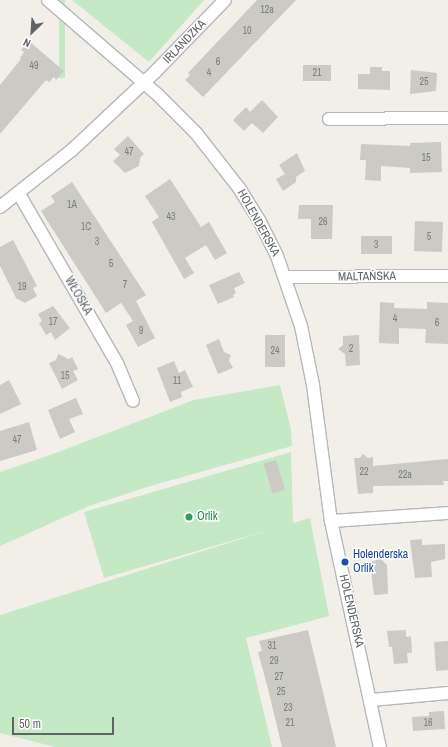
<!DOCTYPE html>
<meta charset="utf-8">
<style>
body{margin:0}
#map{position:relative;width:448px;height:747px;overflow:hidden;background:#f1efe8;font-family:"Archivo Narrow",sans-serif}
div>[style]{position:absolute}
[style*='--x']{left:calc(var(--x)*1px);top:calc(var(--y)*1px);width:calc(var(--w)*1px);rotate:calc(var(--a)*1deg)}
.green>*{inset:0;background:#c5e8c5;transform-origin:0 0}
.building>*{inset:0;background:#cccac5;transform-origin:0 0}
.roads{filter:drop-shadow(1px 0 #b5b8bc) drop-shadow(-1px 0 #b5b8bc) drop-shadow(0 1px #b5b8bc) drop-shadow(0 -1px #b5b8bc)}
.minor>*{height:12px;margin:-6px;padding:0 6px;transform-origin:6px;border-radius:6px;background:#fff}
.dots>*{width:11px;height:11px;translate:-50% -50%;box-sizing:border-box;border:2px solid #fff;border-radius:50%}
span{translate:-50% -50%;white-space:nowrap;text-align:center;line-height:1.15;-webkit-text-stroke:3px #fff;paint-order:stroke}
.number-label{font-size:10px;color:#7a7d7f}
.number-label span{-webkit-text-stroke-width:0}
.street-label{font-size:12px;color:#5f6368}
.leisure-label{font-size:12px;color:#27864d}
.left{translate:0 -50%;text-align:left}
.transit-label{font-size:12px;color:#164399}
.north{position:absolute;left:12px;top:12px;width:40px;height:40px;-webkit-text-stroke:3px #fff;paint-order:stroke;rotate:205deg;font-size:11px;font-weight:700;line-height:16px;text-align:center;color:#5f6368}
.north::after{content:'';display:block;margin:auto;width:14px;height:18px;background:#5f6368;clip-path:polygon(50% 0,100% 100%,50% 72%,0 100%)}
.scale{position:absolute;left:12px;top:717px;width:102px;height:18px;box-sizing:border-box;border:2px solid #5f6368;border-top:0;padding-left:5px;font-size:12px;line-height:14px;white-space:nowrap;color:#5f6368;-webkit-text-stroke:3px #fff;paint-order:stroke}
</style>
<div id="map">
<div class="green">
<div style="left:59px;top:0;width:6px;height:78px"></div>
<div style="clip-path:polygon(72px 0,204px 0,149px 62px)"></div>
<div style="clip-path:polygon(280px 385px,291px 430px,292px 446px,147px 487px,89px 506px,0 546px,0 472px,56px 453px,194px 400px)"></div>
<div style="clip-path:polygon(291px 452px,293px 523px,310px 518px,329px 616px,246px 638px,272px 747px,55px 747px,0 733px,0 615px,276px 528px,104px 578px,84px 512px)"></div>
</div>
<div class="building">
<div style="clip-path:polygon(257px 0,296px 0,203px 97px,185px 80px,190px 75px,188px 73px)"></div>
<div style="clip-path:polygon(29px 41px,64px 71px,56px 80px,54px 77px,49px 82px,46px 80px,0 134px,0 85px,21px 59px,20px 58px,24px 52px,21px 50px)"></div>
<div style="left:303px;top:65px;width:28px;height:16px"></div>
<div style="clip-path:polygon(370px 67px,382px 67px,382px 71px,390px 71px,390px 90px,358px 89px,358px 74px,370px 74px)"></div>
<div style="clip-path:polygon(411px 70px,437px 73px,436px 91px,410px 94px)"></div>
<div style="clip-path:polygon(262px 100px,278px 117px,263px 133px,252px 123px,244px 131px,233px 120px,246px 107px,250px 112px)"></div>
<div style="clip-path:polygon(128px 136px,144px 154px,140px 158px,139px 166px,125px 173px,113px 161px,120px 155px,114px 149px)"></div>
<div style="clip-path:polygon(441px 142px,442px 172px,410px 173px,410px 168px,381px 166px,381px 181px,365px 180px,366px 160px,360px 160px,361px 144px,410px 146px,410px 143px)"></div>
<div style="clip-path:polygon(297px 153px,305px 171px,296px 177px,296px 182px,283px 191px,276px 179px,285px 174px,279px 165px)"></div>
<div style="clip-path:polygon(170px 179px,201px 227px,209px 222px,227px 253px,215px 260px,206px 245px,185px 258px,194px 273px,184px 279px,152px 222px,159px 217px,145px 196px)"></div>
<div style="clip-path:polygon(72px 182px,146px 295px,136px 301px,155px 338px,138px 347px,126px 325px,133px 321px,121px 303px,106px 313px,41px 211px,55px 202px,51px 196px)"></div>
<div style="clip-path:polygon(299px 205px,333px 205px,332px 239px,311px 239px,311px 219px,298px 219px)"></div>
<div style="left:415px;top:221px;width:28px;height:30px;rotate:2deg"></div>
<div style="left:361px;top:236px;width:31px;height:18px"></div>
<div style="clip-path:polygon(13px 240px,37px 286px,33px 288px,37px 296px,25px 303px,16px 298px,0 266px,0 247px)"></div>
<div style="clip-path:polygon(239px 272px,245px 283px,234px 288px,236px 293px,233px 295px,234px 297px,218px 304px,209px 285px)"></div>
<div style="clip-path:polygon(380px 302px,394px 303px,394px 308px,427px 309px,427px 302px,448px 303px,448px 344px,425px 343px,426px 329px,399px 328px,399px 344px,379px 343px)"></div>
<div style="clip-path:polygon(53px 306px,70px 328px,55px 340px,51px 332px,46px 335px,39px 323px,42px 321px,38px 314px)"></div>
<div style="left:265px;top:335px;width:20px;height:32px"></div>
<div style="clip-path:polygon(359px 335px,360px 365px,346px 366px,345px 354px,338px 349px,343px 345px,343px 336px)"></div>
<div style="clip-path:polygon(219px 339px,224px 352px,231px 355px,229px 360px,233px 368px,218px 374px,206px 345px)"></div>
<div style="clip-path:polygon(58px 354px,69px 359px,72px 357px,78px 369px,73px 371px,78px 380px,62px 389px,49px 363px,56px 360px)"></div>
<div style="clip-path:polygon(174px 361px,179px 373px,185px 370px,193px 387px,181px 392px,182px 397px,170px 402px,157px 368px)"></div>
<div style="clip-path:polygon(9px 380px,21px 404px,0 414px,0 385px)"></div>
<div style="clip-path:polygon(76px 398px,83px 414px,69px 419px,75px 432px,60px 439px,48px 410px)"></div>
<div style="clip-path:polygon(29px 422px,37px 450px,0 461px,0 431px)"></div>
<div style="clip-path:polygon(363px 454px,368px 458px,373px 457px,373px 466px,448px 459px,448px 481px,443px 481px,444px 485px,373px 486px,373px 493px,358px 494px,354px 458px,360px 458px)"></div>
<div style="left:276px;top:460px;width:31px;height:13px;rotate:73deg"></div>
<div style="clip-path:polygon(422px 539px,422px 545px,445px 544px,445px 559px,431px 562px,432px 577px,415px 578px,410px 540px)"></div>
<div style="clip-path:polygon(379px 557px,387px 565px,388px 594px,374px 595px,370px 562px,375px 561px)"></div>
<div style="clip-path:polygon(308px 630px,322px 688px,336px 747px,282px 747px,268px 689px,258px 652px,262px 651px,259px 641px)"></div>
<div style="clip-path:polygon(406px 630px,406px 637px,411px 636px,412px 653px,407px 653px,408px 663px,394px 664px,392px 647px,389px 647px,387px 631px)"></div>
<div style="clip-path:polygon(448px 641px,448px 670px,436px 671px,434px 642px)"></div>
<div style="clip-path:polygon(444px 711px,445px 729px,413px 731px,412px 717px,429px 716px,429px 712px)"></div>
</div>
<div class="roads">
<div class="minor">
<div style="--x:48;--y:0;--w:145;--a:40.8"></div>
<div style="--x:158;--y:95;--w:54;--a:45"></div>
<div style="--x:196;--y:133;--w:70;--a:52"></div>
<div style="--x:239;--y:188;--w:38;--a:58"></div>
<div style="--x:259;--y:220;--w:40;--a:63.4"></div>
<div style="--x:277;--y:256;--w:74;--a:71.1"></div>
<div style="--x:301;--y:326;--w:60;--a:78.5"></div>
<div style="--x:313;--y:385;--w:137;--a:82.5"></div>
<div style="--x:331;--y:521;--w:231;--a:77.8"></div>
<div style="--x:329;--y:119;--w:119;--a:-0.5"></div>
<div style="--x:19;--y:194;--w:195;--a:59.9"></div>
<div style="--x:117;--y:363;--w:41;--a:67.2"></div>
<div style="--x:0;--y:207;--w:92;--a:-38.4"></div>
<div style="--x:72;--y:150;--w:114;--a:-43.2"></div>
<div style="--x:155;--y:72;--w:100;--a:-45.8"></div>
<div style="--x:286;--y:277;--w:162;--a:-0.4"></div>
<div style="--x:331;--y:521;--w:117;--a:-3.9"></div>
<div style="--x:372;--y:700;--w:76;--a:-5.3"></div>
</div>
</div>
<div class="dots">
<div style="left:189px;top:517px;background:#2e9e5b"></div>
<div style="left:345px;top:562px;background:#1a4fb4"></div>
</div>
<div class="number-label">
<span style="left:267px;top:10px">12a</span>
<span style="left:247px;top:31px">10</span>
<span style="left:218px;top:62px">6</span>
<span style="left:34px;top:66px">49</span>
<span style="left:209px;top:73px">4</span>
<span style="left:317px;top:73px">21</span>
<span style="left:424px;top:82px">25</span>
<span style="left:129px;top:152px">47</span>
<span style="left:426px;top:158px">15</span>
<span style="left:72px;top:205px">1A</span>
<span style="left:171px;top:217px">43</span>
<span style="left:323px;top:222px">26</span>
<span style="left:86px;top:227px">1C</span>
<span style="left:429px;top:237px">5</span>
<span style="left:97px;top:242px">3</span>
<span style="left:376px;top:245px">3</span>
<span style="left:111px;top:264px">5</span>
<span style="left:125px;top:285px">7</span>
<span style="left:22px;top:287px">19</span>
<span style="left:395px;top:319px">4</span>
<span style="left:53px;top:322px">17</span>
<span style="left:437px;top:323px">6</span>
<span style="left:141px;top:331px">9</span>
<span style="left:351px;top:349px">2</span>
<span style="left:275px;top:351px">24</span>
<span style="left:65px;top:376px">15</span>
<span style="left:177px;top:381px">11</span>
<span style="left:17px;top:440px">47</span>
<span style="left:364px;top:472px">22</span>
<span style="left:405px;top:475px">22a</span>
<span style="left:272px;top:646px">31</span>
<span style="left:274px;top:661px">29</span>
<span style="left:279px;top:677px">27</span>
<span style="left:281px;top:692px">25</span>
<span style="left:288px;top:708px">23</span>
<span style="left:290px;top:723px">21</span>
<span style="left:428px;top:723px">16</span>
</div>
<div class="street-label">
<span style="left:185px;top:42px;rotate:-46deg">IRLANDZKA</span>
<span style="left:258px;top:223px;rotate:61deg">HOLENDERSKA</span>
<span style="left:367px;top:277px;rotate:-1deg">MALTAŃSKA</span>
<span style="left:78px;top:296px;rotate:60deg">WŁOSKA</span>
<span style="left:351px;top:611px;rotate:77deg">HOLENDERSKA</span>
</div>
<div class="leisure-label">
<span class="left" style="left:197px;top:517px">Orlik</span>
</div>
<div class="transit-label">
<span class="left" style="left:353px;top:562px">Holenderska<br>Orlik</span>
</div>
<div class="north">N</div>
<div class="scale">50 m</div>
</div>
